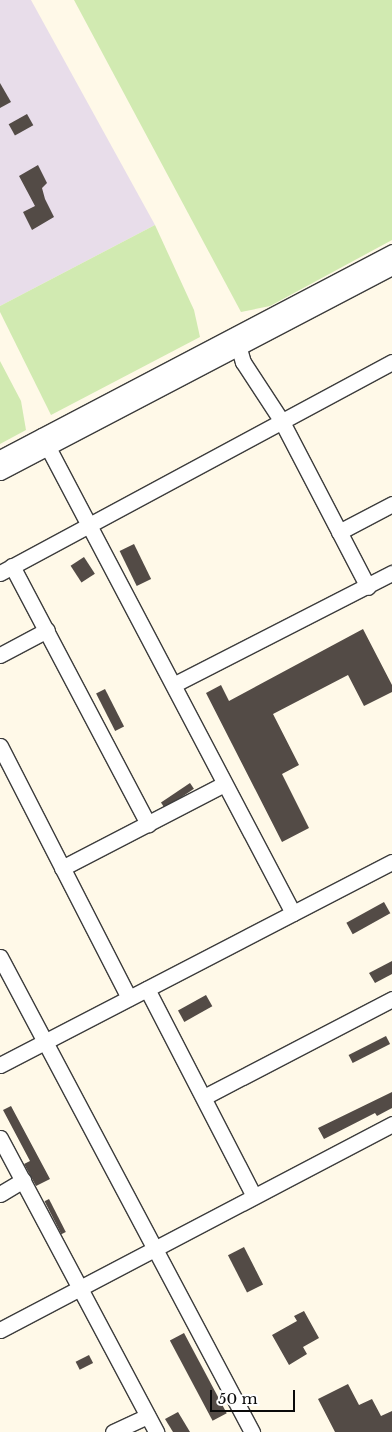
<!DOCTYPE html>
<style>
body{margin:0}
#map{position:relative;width:392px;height:1432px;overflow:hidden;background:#fff9e8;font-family:"Libre Baskerville",serif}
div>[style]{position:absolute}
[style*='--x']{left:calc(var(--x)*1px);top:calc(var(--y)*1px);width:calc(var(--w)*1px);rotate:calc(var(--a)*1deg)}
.industrial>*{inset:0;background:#e8ddea}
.green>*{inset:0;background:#d1eab1}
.building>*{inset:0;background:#534b46;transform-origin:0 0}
.roads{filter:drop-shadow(1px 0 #3d3d3d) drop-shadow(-1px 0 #3d3d3d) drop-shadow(0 1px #3d3d3d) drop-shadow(0 -1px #3d3d3d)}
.minor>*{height:15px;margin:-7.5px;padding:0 7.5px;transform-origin:7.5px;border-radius:7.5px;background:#fff}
span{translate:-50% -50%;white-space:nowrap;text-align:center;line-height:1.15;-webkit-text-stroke:5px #fff;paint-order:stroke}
.scale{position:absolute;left:210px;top:1390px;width:85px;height:22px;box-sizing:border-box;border:2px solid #0a0a0a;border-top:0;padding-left:6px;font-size:15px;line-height:18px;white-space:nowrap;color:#0a0a0a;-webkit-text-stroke:4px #fff;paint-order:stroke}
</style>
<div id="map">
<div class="industrial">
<div style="clip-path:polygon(0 0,31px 0,155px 225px,0 306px)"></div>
</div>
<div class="green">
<div style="clip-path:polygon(74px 0,392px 0,392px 240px,270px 306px,241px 312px)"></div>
<div style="clip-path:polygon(155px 225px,194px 310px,200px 337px,51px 415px,0 312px,0 306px)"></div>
<div style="clip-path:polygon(0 361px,21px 401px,26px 430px,0 444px)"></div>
</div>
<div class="building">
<div style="clip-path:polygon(0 83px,11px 102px,0 108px)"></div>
<div style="left:27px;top:114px;width:13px;height:21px;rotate:61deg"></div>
<div style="clip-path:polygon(38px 165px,47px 183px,42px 188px,45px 199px,54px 217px,32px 230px,23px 212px,35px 206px,19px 176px)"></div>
<div style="left:134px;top:544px;width:39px;height:16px;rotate:64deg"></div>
<div style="left:84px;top:557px;width:20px;height:16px;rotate:57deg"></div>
<div style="clip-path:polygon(363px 629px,392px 685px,392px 692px,364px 706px,348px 675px,273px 714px,299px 765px,282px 774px,309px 828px,282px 842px,206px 693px,221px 685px,229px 701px)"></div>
<div style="left:105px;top:689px;width:42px;height:10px;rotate:63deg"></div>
<div style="left:190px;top:783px;width:7px;height:35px;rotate:56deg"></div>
<div style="left:384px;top:902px;width:13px;height:43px;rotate:61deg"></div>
<div style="clip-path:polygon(392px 961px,392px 974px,375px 983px,369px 973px)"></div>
<div style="left:206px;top:995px;width:13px;height:32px;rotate:61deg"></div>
<div style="left:386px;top:1036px;width:9px;height:42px;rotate:63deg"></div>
<div style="clip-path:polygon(392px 1092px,392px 1108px,377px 1116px,375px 1113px,324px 1139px,318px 1128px)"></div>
<div style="clip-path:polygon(11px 1106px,50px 1179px,36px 1186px,24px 1164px,30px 1161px,3px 1110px)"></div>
<div style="left:49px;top:1199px;width:37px;height:5px;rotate:63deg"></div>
<div style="left:244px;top:1247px;width:42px;height:18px;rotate:63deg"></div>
<div style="clip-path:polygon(304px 1311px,319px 1338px,303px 1347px,307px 1354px,289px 1365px,272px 1335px,297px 1321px,294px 1316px)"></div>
<div style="left:184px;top:1333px;width:91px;height:16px;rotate:62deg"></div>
<div style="left:89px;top:1355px;width:9px;height:15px;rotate:63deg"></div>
<div style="clip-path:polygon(348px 1384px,359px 1405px,372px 1399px,381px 1416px,392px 1411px,392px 1432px,335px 1432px,318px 1399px)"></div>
<div style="clip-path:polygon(178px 1412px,190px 1432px,173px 1432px,165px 1419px)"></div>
</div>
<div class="roads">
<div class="minor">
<div style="--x:236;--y:338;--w:25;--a:74"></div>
<div style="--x:243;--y:362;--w:69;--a:56.8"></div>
<div style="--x:281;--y:420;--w:188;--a:62.5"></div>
<div style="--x:42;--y:436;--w:539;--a:62.25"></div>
<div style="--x:0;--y:458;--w:443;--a:-27.7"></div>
<div style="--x:0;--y:472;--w:442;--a:-27.6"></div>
<div style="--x:339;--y:532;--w:60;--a:-27.8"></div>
<div style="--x:12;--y:566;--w:292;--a:62.2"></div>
<div style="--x:0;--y:573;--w:445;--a:-28.3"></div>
<div style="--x:0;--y:655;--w:53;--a:-28"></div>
<div style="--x:175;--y:684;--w:244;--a:-27.1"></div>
<div style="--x:0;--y:746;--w:283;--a:62.9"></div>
<div style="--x:62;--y:868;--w:182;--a:-27.4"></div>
<div style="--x:0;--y:957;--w:538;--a:62.05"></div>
<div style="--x:147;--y:989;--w:233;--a:62.7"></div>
<div style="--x:0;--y:1065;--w:441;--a:-27.4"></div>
<div style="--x:204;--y:1097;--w:212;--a:-27.5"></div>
<div style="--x:0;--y:1138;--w:333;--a:62"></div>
<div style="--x:0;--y:1194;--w:27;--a:-31"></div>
<div style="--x:0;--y:1330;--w:443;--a:-27.7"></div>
<div style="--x:113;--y:1432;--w:38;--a:-25"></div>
</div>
</div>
<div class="scale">50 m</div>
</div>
